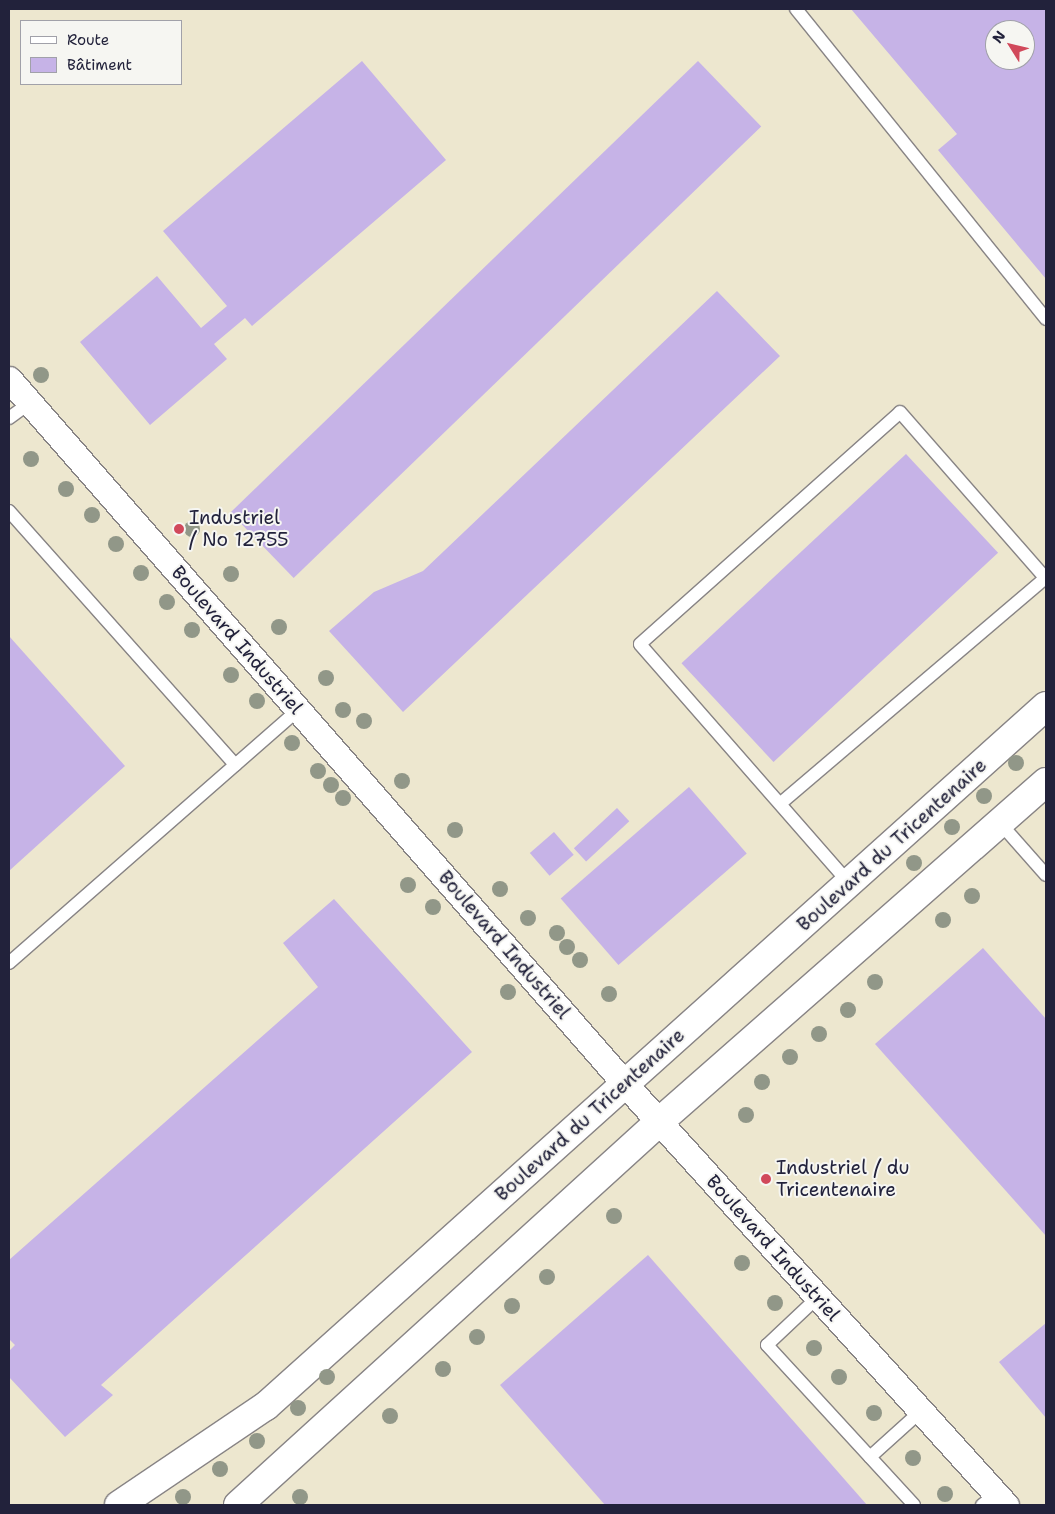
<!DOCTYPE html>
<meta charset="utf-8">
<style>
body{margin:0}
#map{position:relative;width:1055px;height:1514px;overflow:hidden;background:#ede7cf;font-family:"Shantell Sans",sans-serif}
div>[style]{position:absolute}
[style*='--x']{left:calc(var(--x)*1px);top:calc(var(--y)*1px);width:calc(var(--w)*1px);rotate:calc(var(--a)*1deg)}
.building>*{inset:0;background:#c6b3e7;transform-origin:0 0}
.roads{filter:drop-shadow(1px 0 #888485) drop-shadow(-1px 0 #888485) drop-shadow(0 1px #888485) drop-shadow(0 -1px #888485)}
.lane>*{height:12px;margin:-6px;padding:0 6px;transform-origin:6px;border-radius:6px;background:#fff}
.street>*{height:25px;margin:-12.5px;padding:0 12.5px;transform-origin:12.5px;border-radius:12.5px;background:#fff}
.secondary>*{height:28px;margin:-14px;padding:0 14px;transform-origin:14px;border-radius:14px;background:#fff}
.trees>*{width:16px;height:16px;margin:-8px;border-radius:50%;background:#919788}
.dots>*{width:14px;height:14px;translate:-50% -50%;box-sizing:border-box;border:2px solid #f6f6f2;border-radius:50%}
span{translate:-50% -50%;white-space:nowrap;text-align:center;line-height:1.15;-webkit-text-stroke:4px #f6f6f2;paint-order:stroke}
.poi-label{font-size:19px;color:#22223b}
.left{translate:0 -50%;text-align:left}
.street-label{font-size:19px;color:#22223b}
.frame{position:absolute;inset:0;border:10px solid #22223b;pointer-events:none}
.legend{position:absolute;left:20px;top:20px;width:162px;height:65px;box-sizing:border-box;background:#f6f6f2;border:1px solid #a1a1a9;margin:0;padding:6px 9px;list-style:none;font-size:15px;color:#22223b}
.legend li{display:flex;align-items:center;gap:10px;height:25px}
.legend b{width:25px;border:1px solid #a1a1a9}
.north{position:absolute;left:985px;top:20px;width:50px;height:50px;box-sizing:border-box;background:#f6f6f2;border:1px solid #a1a1a9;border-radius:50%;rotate:306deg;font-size:14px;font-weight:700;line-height:20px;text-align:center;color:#22223b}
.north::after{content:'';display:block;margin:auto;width:18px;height:22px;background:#d1495b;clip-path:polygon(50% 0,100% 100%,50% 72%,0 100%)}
</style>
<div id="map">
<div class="building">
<div style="clip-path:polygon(evenodd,851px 9px,1046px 9px,1046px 279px,938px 150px,957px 134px,851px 9px,995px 30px,1025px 30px,1025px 60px,995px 60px,995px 30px)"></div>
<div style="clip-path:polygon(362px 61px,446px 160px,252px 326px,245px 318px,214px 344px,227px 359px,150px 425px,80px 342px,157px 276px,201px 328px,227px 306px,163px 231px)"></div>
<div style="left:698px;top:61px;width:91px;height:650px;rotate:46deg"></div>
<div style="clip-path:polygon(717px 291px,780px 356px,403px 712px,329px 631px,374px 592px,423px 571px)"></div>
<div style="left:906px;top:454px;width:135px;height:307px;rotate:47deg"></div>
<div style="clip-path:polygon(9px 636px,125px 766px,9px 871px)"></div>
<div style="left:689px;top:787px;width:88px;height:170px;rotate:49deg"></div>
<div style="left:617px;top:808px;width:18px;height:59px;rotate:47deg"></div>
<div style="left:554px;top:832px;width:30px;height:32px;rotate:49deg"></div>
<div style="clip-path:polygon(334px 899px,472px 1052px,101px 1385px,113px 1395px,65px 1437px,9px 1377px,9px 1351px,15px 1345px,9px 1339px,9px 1260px,318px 987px,283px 943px)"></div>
<div style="clip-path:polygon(983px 948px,1046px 1019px,1046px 1236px,875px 1044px)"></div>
<div style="clip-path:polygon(648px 1255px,867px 1505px,605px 1505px,500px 1385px)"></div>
<div style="clip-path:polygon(1046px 1323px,1046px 1418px,999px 1362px)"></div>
</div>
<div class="roads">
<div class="lane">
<div style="--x:796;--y:9;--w:398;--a:51.1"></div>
<div style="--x:9;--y:418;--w:26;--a:-36"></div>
<div style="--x:9;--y:511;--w:340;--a:48.3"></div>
<div style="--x:781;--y:803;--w:347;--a:-40.4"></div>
<div style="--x:1000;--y:823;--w:69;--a:48.5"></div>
<div style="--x:849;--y:883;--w:317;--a:-131.2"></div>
<div style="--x:640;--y:644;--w:348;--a:-41.7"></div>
<div style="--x:900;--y:412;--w:222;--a:48.8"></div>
<div style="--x:9;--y:963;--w:384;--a:-41.2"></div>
<div style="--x:818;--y:1297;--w:70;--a:136.7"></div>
<div style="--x:767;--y:1345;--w:217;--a:47.4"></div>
<div style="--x:870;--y:1457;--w:69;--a:-42"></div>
<div style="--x:982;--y:1505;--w:18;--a:-38"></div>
</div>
<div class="street">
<div style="--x:9;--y:379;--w:936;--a:48.85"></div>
<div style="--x:625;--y:1084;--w:568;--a:47.86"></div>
</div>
<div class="secondary">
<div style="--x:119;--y:1505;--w:177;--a:-34"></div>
<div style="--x:266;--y:1406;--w:1048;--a:-41.91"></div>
<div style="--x:238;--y:1505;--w:569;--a:-42.29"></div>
<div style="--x:659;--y:1122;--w:515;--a:-41.3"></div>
</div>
</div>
<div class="trees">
<div style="left:41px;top:375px"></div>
<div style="left:31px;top:459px"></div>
<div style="left:66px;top:489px"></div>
<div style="left:92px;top:515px"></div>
<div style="left:192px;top:529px"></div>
<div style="left:116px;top:544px"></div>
<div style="left:141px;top:573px"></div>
<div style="left:231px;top:574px"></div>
<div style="left:167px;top:602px"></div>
<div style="left:279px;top:627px"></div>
<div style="left:192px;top:630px"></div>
<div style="left:231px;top:675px"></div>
<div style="left:326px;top:678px"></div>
<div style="left:257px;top:701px"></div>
<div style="left:343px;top:710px"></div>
<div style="left:364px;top:721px"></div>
<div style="left:292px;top:743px"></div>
<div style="left:1016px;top:763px"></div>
<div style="left:318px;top:771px"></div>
<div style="left:402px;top:781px"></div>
<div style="left:331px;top:785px"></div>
<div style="left:984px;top:796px"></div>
<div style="left:343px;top:798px"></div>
<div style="left:952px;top:827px"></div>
<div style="left:455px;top:830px"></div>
<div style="left:914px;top:863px"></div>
<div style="left:408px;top:885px"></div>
<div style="left:500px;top:889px"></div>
<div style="left:972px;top:896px"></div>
<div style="left:433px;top:907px"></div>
<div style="left:528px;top:918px"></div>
<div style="left:943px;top:920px"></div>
<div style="left:557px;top:933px"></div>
<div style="left:567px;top:947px"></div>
<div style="left:580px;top:960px"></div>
<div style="left:875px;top:982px"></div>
<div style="left:508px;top:992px"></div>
<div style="left:609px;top:994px"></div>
<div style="left:848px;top:1010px"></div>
<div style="left:819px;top:1034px"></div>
<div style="left:790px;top:1057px"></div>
<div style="left:762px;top:1082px"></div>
<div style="left:746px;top:1115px"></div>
<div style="left:614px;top:1216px"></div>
<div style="left:742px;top:1263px"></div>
<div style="left:547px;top:1277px"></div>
<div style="left:775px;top:1303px"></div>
<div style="left:512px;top:1306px"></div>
<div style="left:477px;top:1337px"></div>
<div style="left:814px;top:1348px"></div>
<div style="left:443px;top:1369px"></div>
<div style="left:327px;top:1377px"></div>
<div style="left:839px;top:1377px"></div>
<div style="left:298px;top:1408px"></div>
<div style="left:874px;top:1413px"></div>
<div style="left:390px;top:1416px"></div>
<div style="left:257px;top:1441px"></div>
<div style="left:913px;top:1458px"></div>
<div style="left:220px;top:1469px"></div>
<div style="left:945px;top:1494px"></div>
<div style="left:183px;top:1497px"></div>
<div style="left:300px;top:1497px"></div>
</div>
<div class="dots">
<div style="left:179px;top:529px;background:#d1495b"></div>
<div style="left:766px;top:1179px;background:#d1495b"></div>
</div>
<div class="poi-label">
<span class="left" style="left:189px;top:529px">Industriel<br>/ No 12755</span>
<span class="left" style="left:776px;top:1179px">Industriel / du<br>Tricentenaire</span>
</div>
<div class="street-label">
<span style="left:237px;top:640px;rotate:49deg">Boulevard Industriel</span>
<span style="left:892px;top:845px;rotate:-42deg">Boulevard du Tricentenaire</span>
<span style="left:504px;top:945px;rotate:49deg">Boulevard Industriel</span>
<span style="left:590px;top:1115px;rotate:-42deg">Boulevard du Tricentenaire</span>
<span style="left:773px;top:1248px;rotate:48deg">Boulevard Industriel</span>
</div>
<div class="frame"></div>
<ul class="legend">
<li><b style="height:6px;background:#fff"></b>Route</li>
<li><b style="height:14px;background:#c6b3e7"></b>Bâtiment</li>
</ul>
<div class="north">N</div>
</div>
